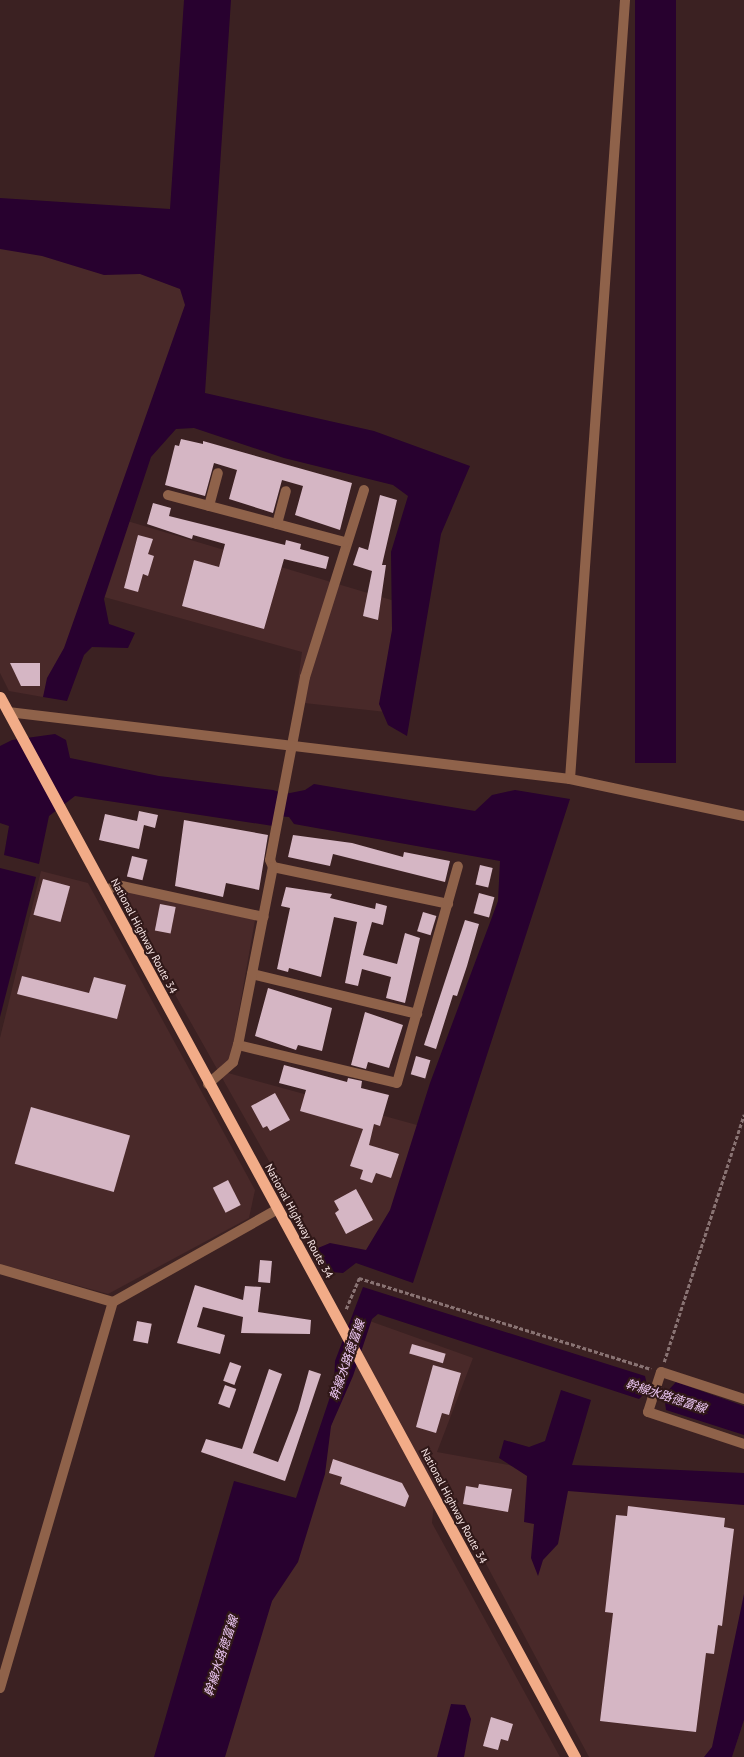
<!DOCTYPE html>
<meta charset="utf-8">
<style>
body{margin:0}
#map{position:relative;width:744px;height:1757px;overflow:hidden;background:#3b2122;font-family:"PT Sans","Noto Sans JP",sans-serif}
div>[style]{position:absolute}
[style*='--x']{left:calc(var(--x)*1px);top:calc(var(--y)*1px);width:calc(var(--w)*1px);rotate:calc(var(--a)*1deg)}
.built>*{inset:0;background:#492929}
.water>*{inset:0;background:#28012f;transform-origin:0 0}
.stream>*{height:4px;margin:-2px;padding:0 2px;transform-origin:2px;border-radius:2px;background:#28012f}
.building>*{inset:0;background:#d5b6c4;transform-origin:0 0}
.path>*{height:2.5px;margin-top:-1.25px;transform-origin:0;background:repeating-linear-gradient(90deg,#897373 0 4px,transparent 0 6px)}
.minor>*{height:10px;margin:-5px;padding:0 5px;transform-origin:5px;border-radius:5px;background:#8f624a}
.tertiary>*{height:10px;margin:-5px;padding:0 5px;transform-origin:5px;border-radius:5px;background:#8f624a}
.trunk>*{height:11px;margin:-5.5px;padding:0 5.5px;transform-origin:5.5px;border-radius:5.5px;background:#f2ac88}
span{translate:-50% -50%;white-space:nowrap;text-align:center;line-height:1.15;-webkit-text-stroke:4px #301818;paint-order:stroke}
.street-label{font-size:11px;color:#f8e6e6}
.water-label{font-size:12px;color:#efc9f6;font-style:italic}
</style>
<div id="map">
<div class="built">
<div style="clip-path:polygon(0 236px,198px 270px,124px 520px,398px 602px,386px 712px,295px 702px,302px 652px,97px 595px,43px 697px,9px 691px,0 673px)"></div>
<div style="clip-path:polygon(41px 871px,88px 883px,255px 1190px,249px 1218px,108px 1294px,0 1264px,0 1038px)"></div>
<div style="clip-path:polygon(115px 888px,255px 920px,228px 1073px,428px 1128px,374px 1263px,318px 1248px)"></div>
<div style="clip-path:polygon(367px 1320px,473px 1358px,437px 1452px,552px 1473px,744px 1478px,744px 1720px,732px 1757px,589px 1757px,437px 1472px,432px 1523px,560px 1757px,219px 1757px)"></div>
</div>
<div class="water">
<div style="clip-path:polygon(184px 0,231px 0,205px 393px,374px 431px,470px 466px,441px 534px,407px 736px,388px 725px,379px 704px,392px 630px,391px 552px,408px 496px,393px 485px,284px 458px,194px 428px,176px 429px,151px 457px,104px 599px,109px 624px,135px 633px,128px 648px,92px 647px,84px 655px,67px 701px,43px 697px,47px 678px,64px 648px,185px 305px,180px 289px,140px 274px,104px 275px,42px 256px,0 249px,0 198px,170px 209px)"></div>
<div style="left:635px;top:0;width:41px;height:763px"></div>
<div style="clip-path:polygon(55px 734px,66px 740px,70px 758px,159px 776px,273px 790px,285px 794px,305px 790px,314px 784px,475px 811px,492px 795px,515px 790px,570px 799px,413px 1283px,356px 1263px,343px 1273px,331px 1272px,318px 1248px,330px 1243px,366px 1250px,390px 1210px,430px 1083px,498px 901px,500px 861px,294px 824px,289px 817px,275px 816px,273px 826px,75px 796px,49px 816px,39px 864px,4px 855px,9px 826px,0 823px,0 746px,12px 740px)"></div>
<div style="clip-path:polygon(0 868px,36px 877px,0 1017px)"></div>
<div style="clip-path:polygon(363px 1287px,645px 1376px,648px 1390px,639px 1399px,378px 1314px,372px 1319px,353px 1376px,331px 1426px,325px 1474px,298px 1562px,272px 1601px,225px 1757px,154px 1757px,234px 1481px,296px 1498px,334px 1385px,335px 1361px)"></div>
<div style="clip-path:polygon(676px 1382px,744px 1406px,744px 1435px,666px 1410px,664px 1395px)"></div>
<div style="clip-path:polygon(561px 1390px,591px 1400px,572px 1465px,744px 1473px,744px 1505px,568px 1491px,558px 1544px,543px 1560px,538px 1576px,531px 1558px,534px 1524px,524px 1522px,527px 1476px,499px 1458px,504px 1440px,529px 1447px,545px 1441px)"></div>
<div style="clip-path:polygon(744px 1594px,744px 1720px,732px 1757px,704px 1757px,712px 1747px)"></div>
<div style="clip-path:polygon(451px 1704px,465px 1705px,471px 1719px,464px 1757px,437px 1757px)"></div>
</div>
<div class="stream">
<div style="--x:644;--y:1389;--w:25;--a:16"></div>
</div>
<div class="building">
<div style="clip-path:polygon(181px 439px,203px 444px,203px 441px,352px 483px,340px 530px,295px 515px,303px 486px,282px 480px,273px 513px,229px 499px,237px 470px,214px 463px,205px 496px,165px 485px,175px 445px,179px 446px)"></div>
<div style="clip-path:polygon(380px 495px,397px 500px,382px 565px,386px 565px,378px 620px,363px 616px,372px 571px,353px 565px,359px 547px,368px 550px)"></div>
<div style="clip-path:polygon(153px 503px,171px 508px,169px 516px,285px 545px,286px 540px,301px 544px,300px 549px,329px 557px,326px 569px,284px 559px,264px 629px,182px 606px,194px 560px,219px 567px,225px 544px,193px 535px,192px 539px,147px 524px)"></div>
<div style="clip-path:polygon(138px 535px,153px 539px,148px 554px,154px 556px,148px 576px,143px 574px,138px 592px,124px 588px)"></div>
<div style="clip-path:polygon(10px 663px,40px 663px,40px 686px,21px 686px)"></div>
<div style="clip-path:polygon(139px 811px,158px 815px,155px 828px,144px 825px,139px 849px,99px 840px,105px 814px,137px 821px)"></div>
<div style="clip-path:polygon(184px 820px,268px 835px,259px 890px,226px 883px,223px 897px,175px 886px)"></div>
<div style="clip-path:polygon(293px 835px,352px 843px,403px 857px,404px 852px,450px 861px,445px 882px,333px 854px,330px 866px,288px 857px)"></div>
<div style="left:132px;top:856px;width:16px;height:21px;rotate:14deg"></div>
<div style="left:480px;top:865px;width:13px;height:20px;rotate:13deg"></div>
<div style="left:43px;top:879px;width:28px;height:37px;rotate:15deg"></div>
<div style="clip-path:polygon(286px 887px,332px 894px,330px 898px,375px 909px,376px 903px,387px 906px,383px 925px,372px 922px,363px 955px,397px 964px,405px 933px,420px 938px,405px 1003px,386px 998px,391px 977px,362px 969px,358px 986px,345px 983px,357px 922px,334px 917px,321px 977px,289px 968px,288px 972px,277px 969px,290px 908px,281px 906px)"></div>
<div style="left:479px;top:893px;width:16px;height:21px;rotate:15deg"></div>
<div style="left:160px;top:904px;width:16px;height:27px;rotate:11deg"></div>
<div style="left:423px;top:912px;width:14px;height:20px;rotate:17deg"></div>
<div style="clip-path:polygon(465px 920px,479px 924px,467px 966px,457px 996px,453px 995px,436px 1049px,424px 1045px)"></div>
<div style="clip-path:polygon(22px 976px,89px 993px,94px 977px,126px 985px,117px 1019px,17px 994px)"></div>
<div style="clip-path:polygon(268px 988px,332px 1008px,322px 1051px,298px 1045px,296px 1050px,255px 1036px)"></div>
<div style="clip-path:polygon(365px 1012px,403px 1025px,389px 1068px,368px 1062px,366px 1069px,351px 1065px)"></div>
<div style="left:416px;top:1056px;width:15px;height:19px;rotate:16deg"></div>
<div style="clip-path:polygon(284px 1065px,347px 1082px,348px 1078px,362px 1081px,361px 1088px,389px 1095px,380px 1126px,374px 1124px,369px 1145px,399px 1154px,391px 1178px,376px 1173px,372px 1183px,360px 1179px,363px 1170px,350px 1166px,363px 1129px,300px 1111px,306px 1090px,279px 1083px)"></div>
<div style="clip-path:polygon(275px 1093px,290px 1120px,270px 1131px,267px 1126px,263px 1128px,251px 1106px)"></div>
<div style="left:31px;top:1107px;width:103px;height:59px;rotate:16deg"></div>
<div style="left:228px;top:1180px;width:28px;height:17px;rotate:63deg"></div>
<div style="clip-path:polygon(356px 1189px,373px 1220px,346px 1234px,335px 1213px,339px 1210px,334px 1201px)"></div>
<div style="left:260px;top:1260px;width:12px;height:22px;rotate:5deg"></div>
<div style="clip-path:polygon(195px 1285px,243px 1300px,245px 1286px,261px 1287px,258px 1312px,311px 1320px,310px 1334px,241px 1333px,243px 1317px,203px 1307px,197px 1327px,225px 1335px,220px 1354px,177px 1343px)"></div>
<div style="left:137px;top:1321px;width:15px;height:20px;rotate:11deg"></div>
<div style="left:412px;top:1344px;width:35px;height:10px;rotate:16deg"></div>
<div style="left:230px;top:1362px;width:12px;height:20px;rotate:20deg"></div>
<div style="clip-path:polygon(433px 1365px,461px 1373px,449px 1415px,442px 1413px,436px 1433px,416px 1427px)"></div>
<div style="clip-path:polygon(269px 1369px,282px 1374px,253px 1453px,278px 1462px,298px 1410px,309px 1370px,321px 1374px,285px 1481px,201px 1452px,206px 1439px,242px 1449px)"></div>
<div style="left:225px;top:1385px;width:12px;height:20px;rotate:20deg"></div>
<div style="clip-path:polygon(333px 1459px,402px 1483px,409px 1496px,405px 1507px,340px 1484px,342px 1477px,329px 1473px)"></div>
<div style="clip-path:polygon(479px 1484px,512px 1489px,508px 1512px,463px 1504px,466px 1486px,478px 1488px)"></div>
<div style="clip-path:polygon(628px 1506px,725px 1518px,724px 1527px,734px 1529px,722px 1626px,718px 1625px,714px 1654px,706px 1653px,696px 1732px,600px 1721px,613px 1613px,605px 1612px,616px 1515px,627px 1516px)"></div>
<div style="clip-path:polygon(491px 1717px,513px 1724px,508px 1741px,501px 1739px,498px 1750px,483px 1746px)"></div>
</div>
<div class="path">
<div style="--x:346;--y:1309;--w:34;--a:-67"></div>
<div style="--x:359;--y:1278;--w:306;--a:17.3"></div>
<div style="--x:664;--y:1362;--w:260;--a:-72.1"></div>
</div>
<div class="minor">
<div style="--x:364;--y:490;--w:196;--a:107.5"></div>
<div style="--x:305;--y:677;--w:186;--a:100.8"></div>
<div style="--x:270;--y:860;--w:8;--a:67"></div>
<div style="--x:273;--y:867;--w:179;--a:11.9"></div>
<div style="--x:168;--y:495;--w:183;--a:14.9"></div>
<div style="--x:209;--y:506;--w:34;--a:-75"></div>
<div style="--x:277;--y:524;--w:34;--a:-75"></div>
<div style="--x:570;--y:779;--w:781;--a:-85.96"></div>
<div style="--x:105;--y:891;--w:13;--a:-27"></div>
<div style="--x:117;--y:885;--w:150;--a:12.3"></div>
<div style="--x:252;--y:974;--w:170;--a:13.6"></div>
<div style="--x:238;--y:1045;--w:163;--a:13.4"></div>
<div style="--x:397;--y:1083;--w:225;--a:-74.3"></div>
<div style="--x:208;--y:1084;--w:33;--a:-41"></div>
<div style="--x:233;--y:1062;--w:18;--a:-74"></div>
<div style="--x:238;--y:1045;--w:181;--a:-78.9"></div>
<div style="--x:0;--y:1269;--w:118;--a:16.3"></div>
<div style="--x:744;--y:1399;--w:87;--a:-162"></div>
<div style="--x:661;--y:1372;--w:42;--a:108"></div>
<div style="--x:648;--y:1412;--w:101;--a:18.4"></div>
<div style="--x:0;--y:1688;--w:402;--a:-73.7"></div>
<div style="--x:113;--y:1302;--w:189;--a:-29.4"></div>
</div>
<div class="tertiary">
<div style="--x:8;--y:712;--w:566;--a:6.8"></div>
<div style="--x:570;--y:779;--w:178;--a:12"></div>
</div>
<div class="trunk">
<div style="--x:0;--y:697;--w:1206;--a:61.52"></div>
</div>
<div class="street-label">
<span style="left:144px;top:936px;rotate:62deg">National Highway Route 34</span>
<span style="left:299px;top:1221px;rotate:61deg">National Highway Route 34</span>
<span style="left:454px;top:1506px;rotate:62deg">National Highway Route 34</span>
</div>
<div class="water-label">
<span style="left:347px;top:1360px;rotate:-71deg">幹線水路徳富線</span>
<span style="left:666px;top:1396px;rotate:18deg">幹線水路徳富線</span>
<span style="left:221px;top:1656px;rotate:-72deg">幹線水路徳富線</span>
</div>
</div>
